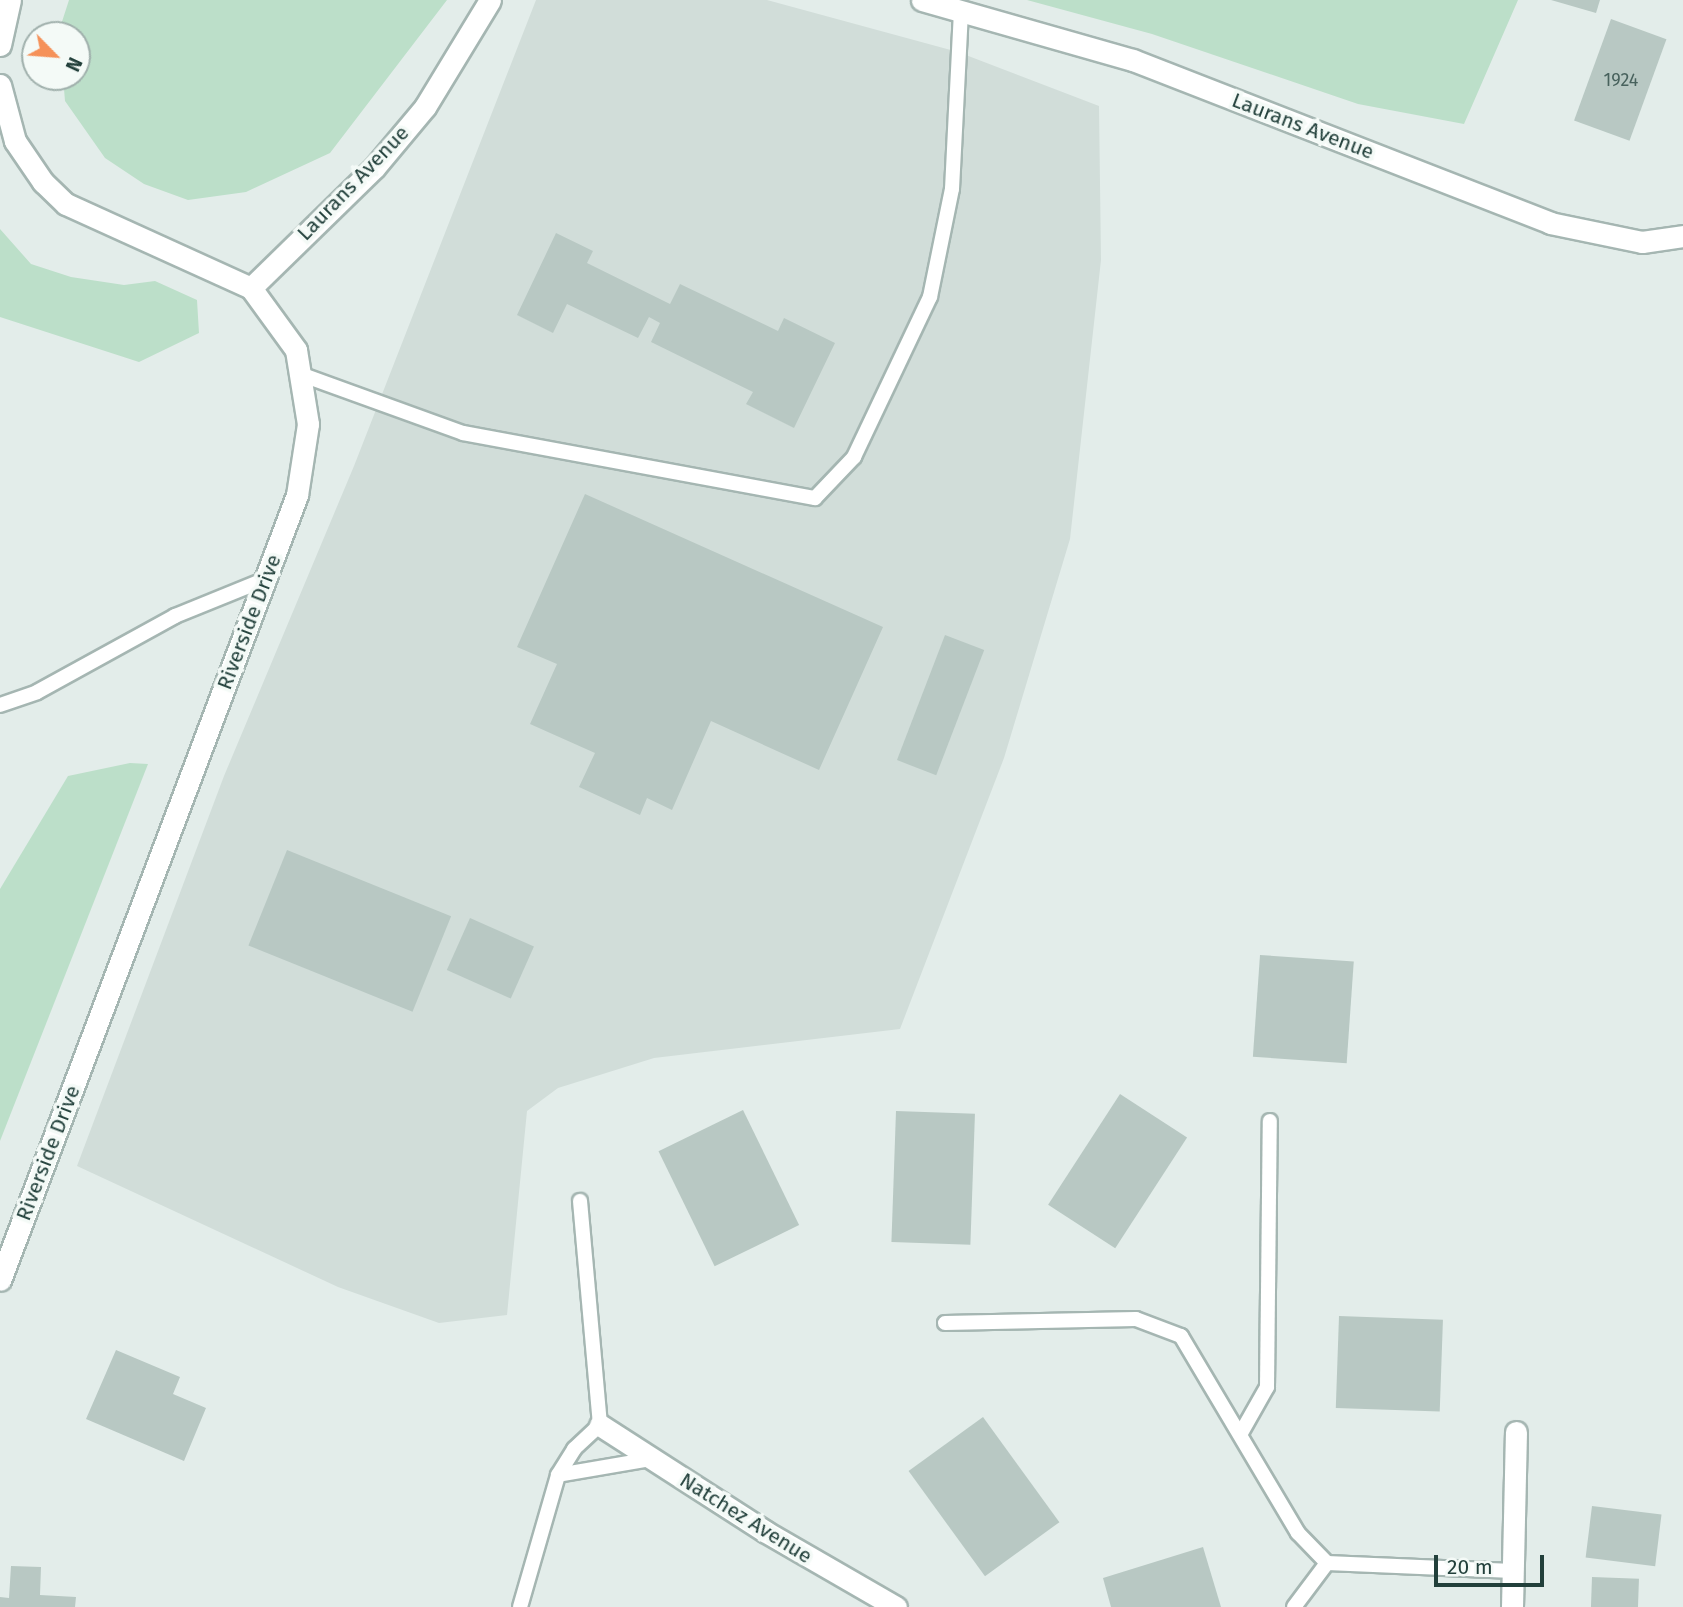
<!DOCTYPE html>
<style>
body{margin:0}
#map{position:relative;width:1683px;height:1607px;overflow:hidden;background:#e3edea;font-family:"Fira Sans",sans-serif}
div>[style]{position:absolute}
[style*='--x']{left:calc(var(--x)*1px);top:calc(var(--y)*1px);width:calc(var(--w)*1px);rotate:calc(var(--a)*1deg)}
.built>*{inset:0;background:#d1ddd9}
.green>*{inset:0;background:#bcdfc9}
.building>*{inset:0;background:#b8c8c3;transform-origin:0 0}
.roads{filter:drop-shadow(2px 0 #a5b6b2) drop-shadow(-2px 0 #a5b6b2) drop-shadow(0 2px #a5b6b2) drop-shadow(0 -2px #a5b6b2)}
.service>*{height:14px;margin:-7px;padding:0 7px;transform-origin:7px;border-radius:7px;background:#fff}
.minor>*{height:21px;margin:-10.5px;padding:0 10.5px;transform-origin:10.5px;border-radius:10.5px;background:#fff}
.tertiary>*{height:21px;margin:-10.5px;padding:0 10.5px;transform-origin:10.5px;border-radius:10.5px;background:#fff}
span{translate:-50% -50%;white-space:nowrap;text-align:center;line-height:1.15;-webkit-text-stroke:7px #f4faf7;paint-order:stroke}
.number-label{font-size:18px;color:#48625d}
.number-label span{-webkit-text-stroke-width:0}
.street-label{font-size:21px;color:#22403b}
.north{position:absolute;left:21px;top:21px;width:70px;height:70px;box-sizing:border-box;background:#f4faf7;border:2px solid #a0b0ac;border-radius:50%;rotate:115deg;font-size:19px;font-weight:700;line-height:28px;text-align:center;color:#22403b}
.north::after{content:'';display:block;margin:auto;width:24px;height:32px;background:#f59159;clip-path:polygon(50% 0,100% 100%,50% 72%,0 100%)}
.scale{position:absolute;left:1434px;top:1555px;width:110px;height:32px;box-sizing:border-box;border:4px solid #22403b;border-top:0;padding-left:9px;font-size:21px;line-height:24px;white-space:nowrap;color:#22403b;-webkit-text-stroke:5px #f4faf7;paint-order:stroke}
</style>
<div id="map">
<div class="built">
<div style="clip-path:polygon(536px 0,767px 0,958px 52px,1099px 106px,1101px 260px,1070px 539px,1004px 758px,900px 1029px,654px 1058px,558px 1088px,527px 1111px,507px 1315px,439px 1323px,338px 1287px,77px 1166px,224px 776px,354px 466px)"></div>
</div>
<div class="green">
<div style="clip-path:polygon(69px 0,447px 0,330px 153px,246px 192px,188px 200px,144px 184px,105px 158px,65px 101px,63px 77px,77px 77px,77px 35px,58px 34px)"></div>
<div style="clip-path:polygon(1027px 0,1518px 0,1464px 124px,1358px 104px,1152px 34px)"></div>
<div style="clip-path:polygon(0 229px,31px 264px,71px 277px,124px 285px,155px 281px,197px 300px,199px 333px,139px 362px,0 317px)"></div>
<div style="clip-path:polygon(130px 763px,148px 764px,0 1141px,0 889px,68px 776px)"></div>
</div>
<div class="building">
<div style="clip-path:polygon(1551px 0,1600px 0,1596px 13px)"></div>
<div style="left:1611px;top:19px;width:59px;height:108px;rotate:20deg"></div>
<div style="clip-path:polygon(556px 233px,593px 251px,587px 263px,670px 304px,680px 284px,778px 331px,784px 318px,835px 343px,794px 428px,746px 404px,753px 392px,651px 342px,660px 323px,649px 317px,638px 338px,567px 304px,553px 333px,517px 315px)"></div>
<div style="clip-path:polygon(585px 494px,883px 627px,819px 770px,711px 721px,672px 810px,647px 798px,640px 815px,579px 787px,595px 753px,530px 724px,557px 664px,517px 647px)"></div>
<div style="left:945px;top:635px;width:42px;height:134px;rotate:21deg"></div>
<div style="left:287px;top:850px;width:177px;height:103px;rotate:22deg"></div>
<div style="left:470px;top:918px;width:70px;height:57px;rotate:24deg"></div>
<div style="left:1260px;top:955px;width:94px;height:102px;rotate:4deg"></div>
<div style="left:1120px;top:1094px;width:80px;height:132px;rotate:33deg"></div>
<div style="left:743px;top:1110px;width:128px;height:94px;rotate:64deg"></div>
<div style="left:896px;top:1111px;width:79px;height:131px;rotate:2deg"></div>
<div style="left:1339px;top:1316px;width:104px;height:92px;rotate:2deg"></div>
<div style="clip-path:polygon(116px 1350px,180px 1377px,173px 1394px,206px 1408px,184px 1461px,86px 1419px)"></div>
<div style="left:983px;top:1417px;width:130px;height:92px;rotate:54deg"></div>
<div style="left:1592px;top:1506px;width:70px;height:52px;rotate:7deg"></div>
<div style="clip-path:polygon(1203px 1547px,1221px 1607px,1111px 1607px,1103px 1578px)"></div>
<div style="clip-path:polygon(11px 1566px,41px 1567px,40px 1595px,76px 1597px,75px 1607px,0 1607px,0 1597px,9px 1598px)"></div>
<div style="left:1592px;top:1577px;width:47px;height:30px;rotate:2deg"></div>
</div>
<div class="roads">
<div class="service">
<div style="--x:300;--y:374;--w:173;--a:19.9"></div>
<div style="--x:463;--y:433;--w:358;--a:10.5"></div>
<div style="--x:815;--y:498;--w:57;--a:-46.4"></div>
<div style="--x:854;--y:457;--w:177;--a:-64.6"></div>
<div style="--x:930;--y:297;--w:110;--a:-78.5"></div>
<div style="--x:952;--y:189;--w:176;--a:-87.1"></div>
<div style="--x:0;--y:705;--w:39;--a:-19"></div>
<div style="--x:37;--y:692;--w:158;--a:-28.8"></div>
<div style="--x:175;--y:616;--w:98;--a:-22.1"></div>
<div style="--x:945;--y:1323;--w:191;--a:-1.2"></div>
<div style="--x:1136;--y:1319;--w:48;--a:20.7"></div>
<div style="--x:1181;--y:1336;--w:229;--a:59.3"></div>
<div style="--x:1298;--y:1533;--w:42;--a:46"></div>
<div style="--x:1327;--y:1563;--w:186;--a:2.5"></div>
<div style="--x:1241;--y:1433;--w:53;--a:-60.5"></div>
<div style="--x:1267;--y:1387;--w:266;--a:-89.4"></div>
<div style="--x:558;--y:1475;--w:94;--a:-9.8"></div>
<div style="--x:520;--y:1607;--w:137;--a:-73.9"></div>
<div style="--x:558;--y:1475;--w:31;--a:-58"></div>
<div style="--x:574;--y:1449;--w:35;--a:-43"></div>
<div style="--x:600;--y:1425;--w:225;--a:-95.1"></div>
<div style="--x:1294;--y:1607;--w:55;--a:-53.1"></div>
</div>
<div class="minor">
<div style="--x:922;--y:0;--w:219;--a:15.9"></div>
<div style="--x:1133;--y:60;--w:448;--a:21.3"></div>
<div style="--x:1550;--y:223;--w:94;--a:11.7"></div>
<div style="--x:1642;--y:242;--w:41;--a:-8.3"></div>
<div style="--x:251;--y:288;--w:172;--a:-44.3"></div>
<div style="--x:374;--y:168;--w:80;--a:-50.1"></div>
<div style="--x:425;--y:107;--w:125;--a:-58.7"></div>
<div style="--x:600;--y:1425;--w:197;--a:32.8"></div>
<div style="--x:766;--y:1532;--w:150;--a:30"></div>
<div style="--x:1512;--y:1607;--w:175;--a:-88.7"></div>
</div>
<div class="tertiary">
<div style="--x:0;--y:45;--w:46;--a:-77.5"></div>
<div style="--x:0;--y:85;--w:58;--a:75"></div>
<div style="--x:15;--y:141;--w:50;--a:55.7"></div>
<div style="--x:43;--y:182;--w:32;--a:44"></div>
<div style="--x:66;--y:204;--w:203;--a:24.4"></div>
<div style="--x:251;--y:288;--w:77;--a:54"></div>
<div style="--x:296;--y:350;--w:75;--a:80.8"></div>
<div style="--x:308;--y:424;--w:72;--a:98.8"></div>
<div style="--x:297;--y:495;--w:839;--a:110.72"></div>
</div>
</div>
<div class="number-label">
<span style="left:1621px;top:80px">1924</span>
</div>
<div class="street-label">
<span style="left:1303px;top:126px;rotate:21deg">Laurans Avenue</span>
<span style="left:353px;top:183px;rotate:-46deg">Laurans Avenue</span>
<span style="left:249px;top:622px;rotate:-69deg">Riverside Drive</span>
<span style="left:48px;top:1153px;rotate:-69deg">Riverside Drive</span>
<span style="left:746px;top:1518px;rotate:32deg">Natchez Avenue</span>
</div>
<div class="north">N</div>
<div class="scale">20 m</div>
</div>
